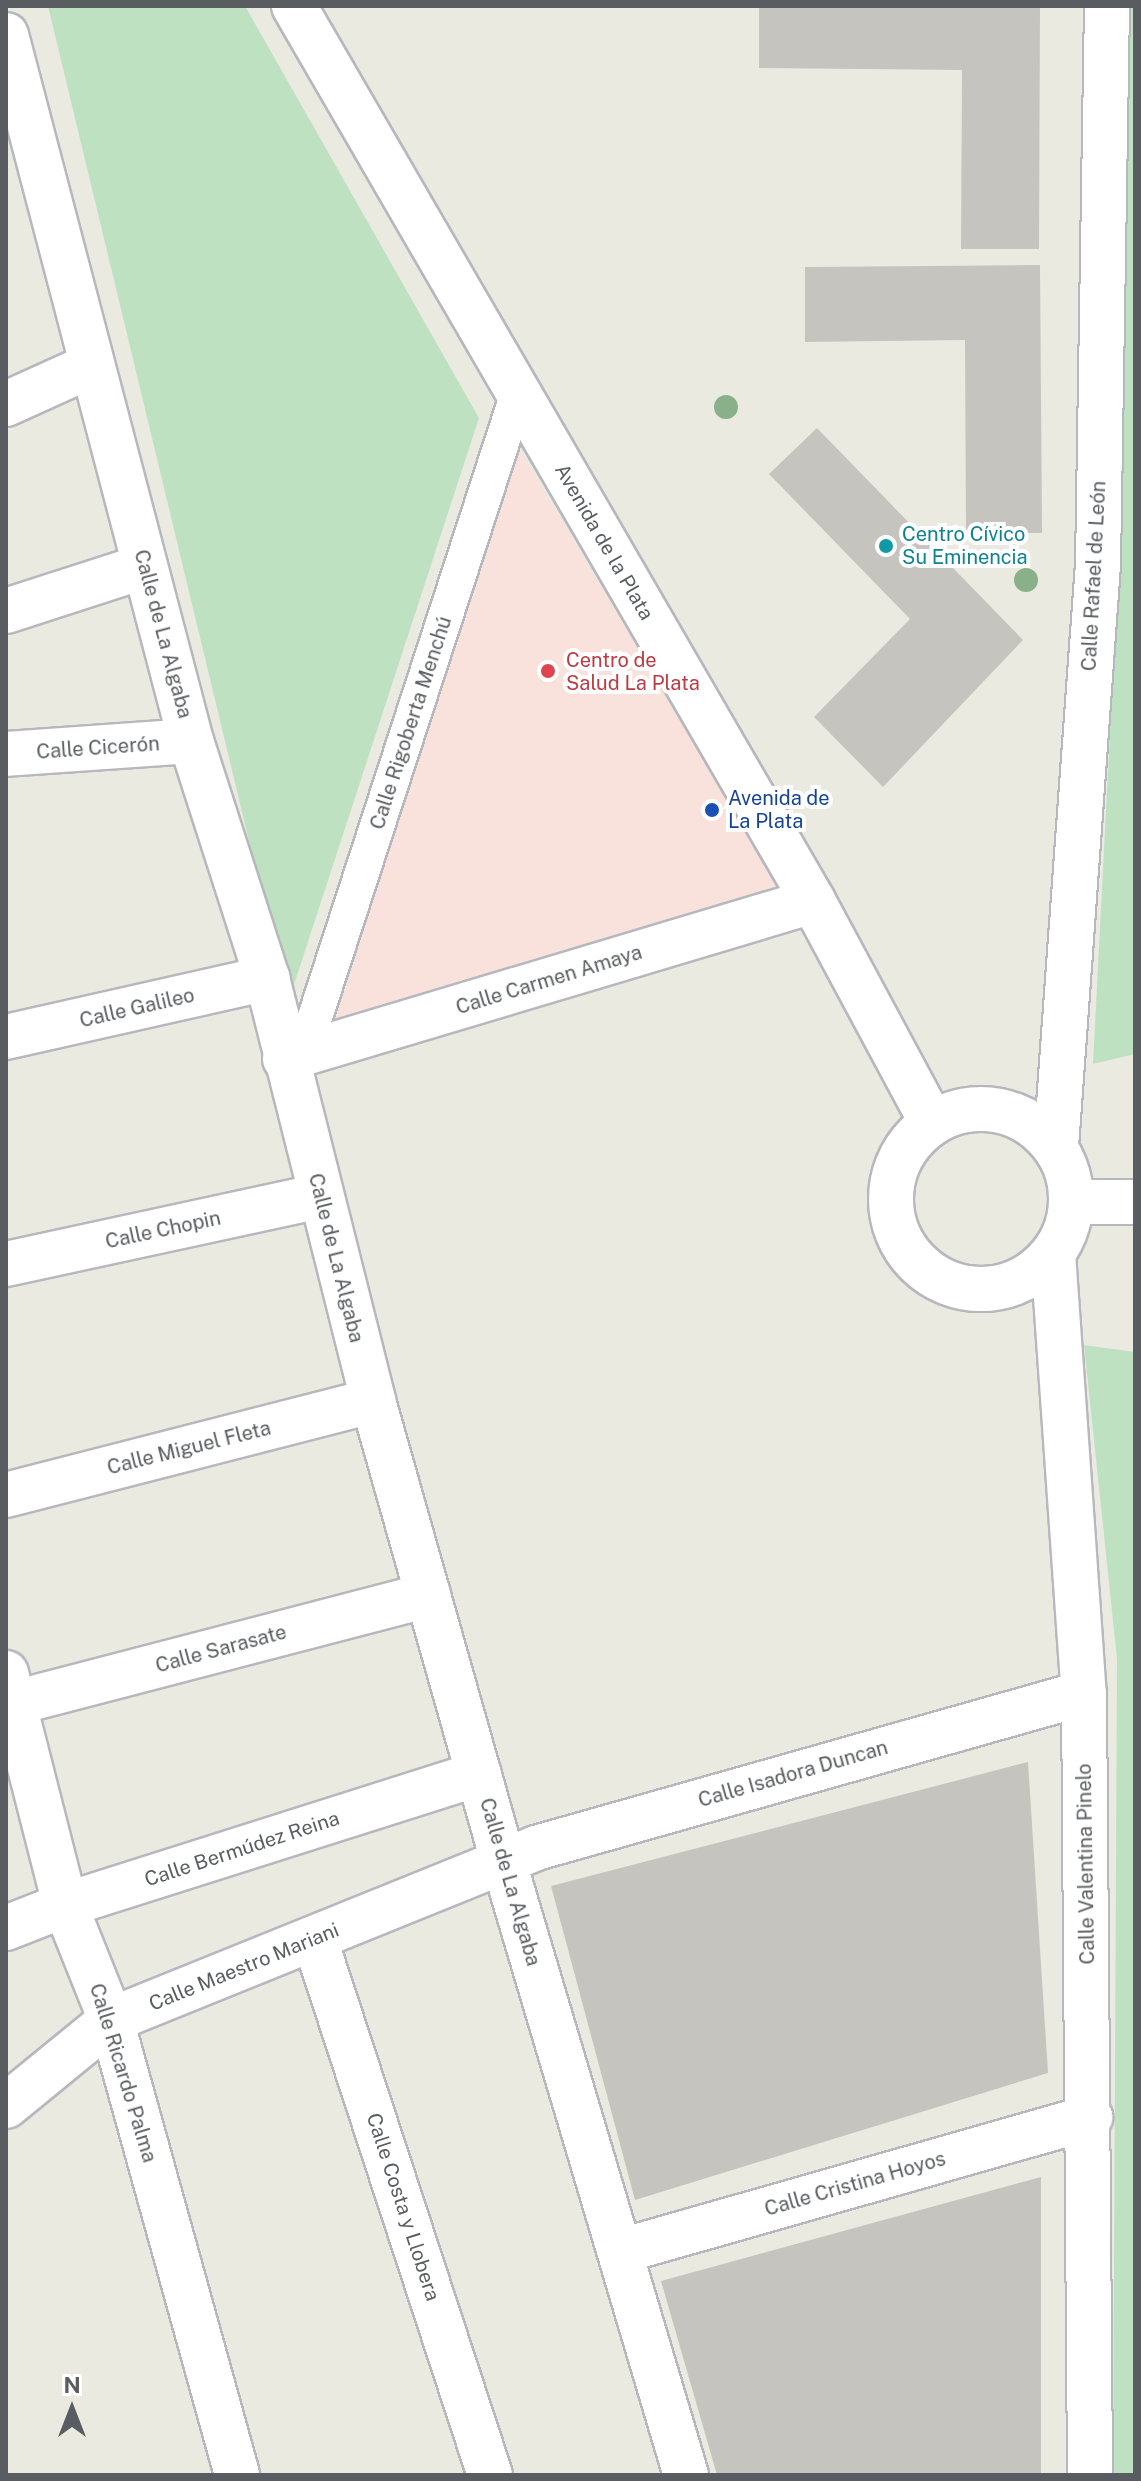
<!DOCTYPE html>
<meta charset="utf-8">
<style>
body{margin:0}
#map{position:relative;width:1141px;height:2481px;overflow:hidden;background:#ebeae0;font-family:"Public Sans",sans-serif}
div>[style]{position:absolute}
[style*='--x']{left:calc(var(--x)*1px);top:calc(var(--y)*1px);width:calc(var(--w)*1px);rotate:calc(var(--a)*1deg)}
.medical>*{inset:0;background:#f9e1dc}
.green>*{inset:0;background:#bee2c1}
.building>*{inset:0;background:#c6c4be}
.roads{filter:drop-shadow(2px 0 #b6b8bd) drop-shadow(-2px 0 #b6b8bd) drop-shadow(0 2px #b6b8bd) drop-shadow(0 -2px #b6b8bd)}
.pedestrian>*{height:34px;margin:-17px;padding:0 17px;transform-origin:17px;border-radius:17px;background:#fff}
.minor>*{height:44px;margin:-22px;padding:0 22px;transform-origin:22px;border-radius:22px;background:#fff}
.minor>.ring{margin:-22px;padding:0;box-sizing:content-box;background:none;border:44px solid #fff;border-radius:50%}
.tertiary>*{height:44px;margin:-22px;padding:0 22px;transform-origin:22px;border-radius:22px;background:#fff}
.trees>*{width:24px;height:24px;margin:-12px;border-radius:50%;background:#89b089}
.dots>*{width:22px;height:22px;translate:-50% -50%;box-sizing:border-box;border:4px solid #fff;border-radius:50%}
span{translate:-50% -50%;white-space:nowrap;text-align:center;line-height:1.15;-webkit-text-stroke:8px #fff;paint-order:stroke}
.culture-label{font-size:20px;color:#0d838f}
.left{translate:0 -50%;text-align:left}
.street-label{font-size:20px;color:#595c61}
.health-label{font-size:20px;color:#be3a42}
.transit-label{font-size:20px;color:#164399}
.frame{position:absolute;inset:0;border:8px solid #595c61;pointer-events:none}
.north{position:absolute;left:32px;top:2369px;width:80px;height:80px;-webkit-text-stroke:6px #fff;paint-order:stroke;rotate:0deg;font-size:22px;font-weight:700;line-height:32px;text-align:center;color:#595c61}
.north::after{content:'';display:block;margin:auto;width:28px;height:36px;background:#595c61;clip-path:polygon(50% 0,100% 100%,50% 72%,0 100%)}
</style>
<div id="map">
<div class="medical">
<div style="clip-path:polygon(517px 446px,786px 896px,333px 1027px)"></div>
</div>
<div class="green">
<div style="clip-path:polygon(48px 6px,245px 6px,479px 418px,288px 1003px)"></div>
<div style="clip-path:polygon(1124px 6px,1135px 6px,1135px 1054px,1093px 1064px,1118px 577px)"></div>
<div style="clip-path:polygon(1084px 1345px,1135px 1352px,1135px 2475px,1113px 2475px,1117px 1659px)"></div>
</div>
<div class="building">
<div style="clip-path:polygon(759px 6px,1040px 6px,1039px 249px,961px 249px,962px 70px,759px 68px)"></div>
<div style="clip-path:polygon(1040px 265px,1042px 533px,966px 533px,965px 340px,805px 342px,805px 267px)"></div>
<div style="clip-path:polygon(817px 428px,1023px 640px,883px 787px,814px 717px,910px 619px,769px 474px)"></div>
<div style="clip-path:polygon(1028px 1762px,1048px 2073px,635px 2200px,551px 1886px)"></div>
<div style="clip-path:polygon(1041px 2177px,1041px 2475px,717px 2475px,661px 2281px)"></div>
</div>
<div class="roads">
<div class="pedestrian">
<div style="--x:303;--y:1054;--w:695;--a:-71.98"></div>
</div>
<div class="minor">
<div style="--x:6;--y:35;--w:730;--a:75.32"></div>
<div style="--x:191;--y:741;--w:249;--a:72.2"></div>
<div style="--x:267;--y:978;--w:436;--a:75.9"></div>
<div style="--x:373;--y:1401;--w:480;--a:74.2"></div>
<div style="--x:504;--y:1863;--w:638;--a:73.44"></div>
<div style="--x:6;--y:404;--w:94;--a:-24.4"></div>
<div style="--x:6;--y:611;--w:146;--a:-17.9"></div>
<div style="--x:6;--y:754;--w:185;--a:-4"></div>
<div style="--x:6;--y:1037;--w:268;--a:-12.7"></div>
<div style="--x:285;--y:1059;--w:551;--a:-16.66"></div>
<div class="ring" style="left:891px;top:1109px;width:136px;height:136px"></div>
<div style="--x:1056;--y:1146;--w:583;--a:-85.87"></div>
<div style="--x:1098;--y:565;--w:559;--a:-89.08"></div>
<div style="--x:1072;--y:1202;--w:63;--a:0"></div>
<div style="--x:1053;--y:1254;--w:440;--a:86"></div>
<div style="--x:1084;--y:1693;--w:782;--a:89.56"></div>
<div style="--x:6;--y:1264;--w:322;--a:-12.2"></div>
<div style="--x:6;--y:1495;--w:379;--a:-14.4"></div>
<div style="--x:6;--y:1673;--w:239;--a:75.7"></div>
<div style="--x:65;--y:1905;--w:124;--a:68.2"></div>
<div style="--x:111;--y:2020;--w:472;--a:74.5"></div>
<div style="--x:14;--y:1703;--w:428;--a:-14.6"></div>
<div style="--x:6;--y:1928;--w:63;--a:-21.3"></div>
<div style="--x:65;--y:1905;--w:434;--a:-17.6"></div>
<div style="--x:315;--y:1940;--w:563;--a:71.89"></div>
<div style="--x:6;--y:2106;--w:136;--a:-39.3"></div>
<div style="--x:111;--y:2020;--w:458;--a:-22"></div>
<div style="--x:536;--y:1848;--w:569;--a:-15.79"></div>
<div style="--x:621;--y:2251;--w:488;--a:-15.9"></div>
</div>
<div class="tertiary">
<div style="--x:294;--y:6;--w:1035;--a:59.89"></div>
<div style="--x:813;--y:901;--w:252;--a:61.8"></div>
</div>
</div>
<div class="trees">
<div style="left:726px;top:407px"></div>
<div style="left:1026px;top:580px"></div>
</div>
<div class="dots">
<div style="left:886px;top:546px;background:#0f9aa8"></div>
<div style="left:548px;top:671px;background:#e0444e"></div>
<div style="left:712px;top:810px;background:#1a4fb4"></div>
</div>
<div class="culture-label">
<span class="left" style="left:902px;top:546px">Centro Cívico<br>Su Eminencia</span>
</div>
<div class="street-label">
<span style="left:604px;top:542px;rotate:60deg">Avenida de la Plata</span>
<span style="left:1094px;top:576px;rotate:-87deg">Calle Rafael de León</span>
<span style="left:163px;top:634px;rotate:75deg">Calle de La Algaba</span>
<span style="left:411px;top:723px;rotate:-72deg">Calle Rigoberta Menchú</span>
<span style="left:98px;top:748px;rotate:-4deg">Calle Cicerón</span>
<span style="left:549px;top:980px;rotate:-17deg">Calle Carmen Amaya</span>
<span style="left:137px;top:1008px;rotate:-13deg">Calle Galileo</span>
<span style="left:163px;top:1230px;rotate:-12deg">Calle Chopin</span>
<span style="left:336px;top:1258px;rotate:76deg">Calle de La Algaba</span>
<span style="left:189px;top:1448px;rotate:-14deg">Calle Miguel Fleta</span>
<span style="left:221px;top:1649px;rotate:-15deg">Calle Sarasate</span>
<span style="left:793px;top:1774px;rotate:-16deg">Calle Isadora Duncan</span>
<span style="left:242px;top:1849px;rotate:-18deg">Calle Bermúdez Reina</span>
<span style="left:1086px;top:1864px;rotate:-91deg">Calle Valentina Pinelo</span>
<span style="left:510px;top:1882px;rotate:74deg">Calle de La Algaba</span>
<span style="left:244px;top:1967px;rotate:-22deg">Calle Maestro Mariani</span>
<span style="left:123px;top:2073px;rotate:73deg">Calle Ricardo Palma</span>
<span style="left:855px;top:2184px;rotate:-16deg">Calle Cristina Hoyos</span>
<span style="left:403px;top:2207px;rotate:72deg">Calle Costa y Llobera</span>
</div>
<div class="health-label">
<span class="left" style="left:566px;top:672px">Centro de<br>Salud La Plata</span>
</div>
<div class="transit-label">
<span class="left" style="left:728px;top:810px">Avenida de<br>La Plata</span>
</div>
<div class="frame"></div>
<div class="north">N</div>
</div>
